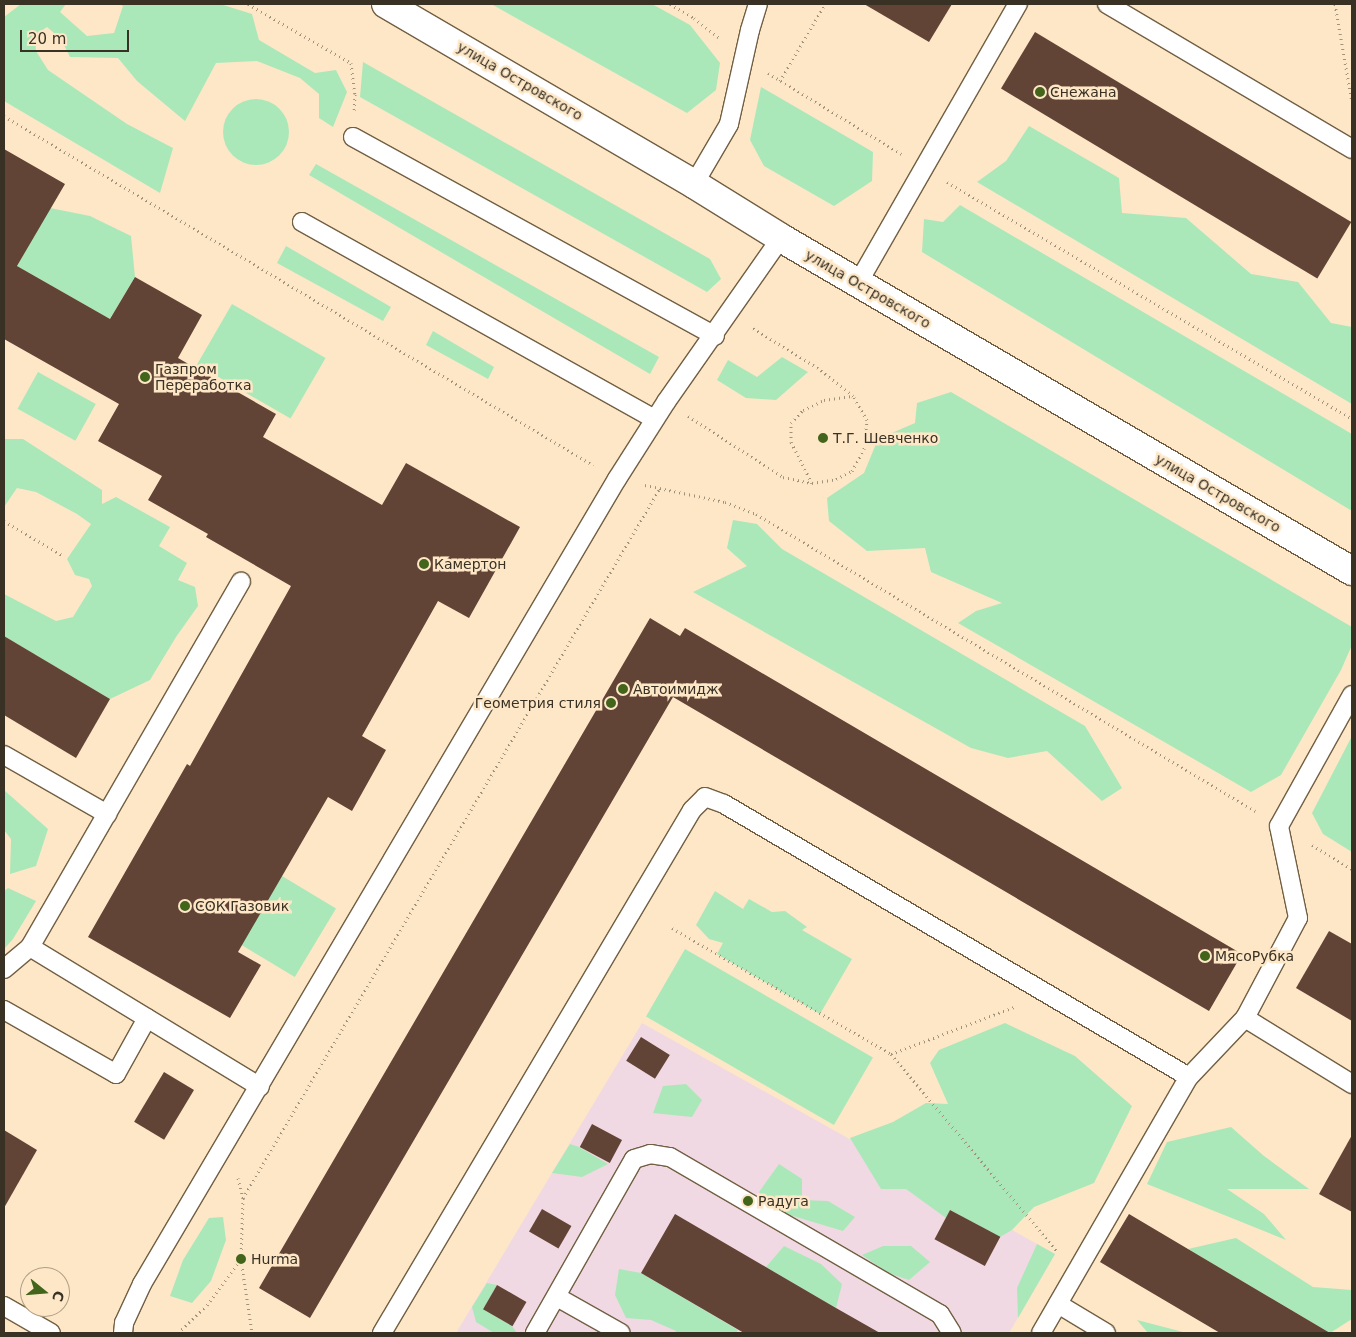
<!DOCTYPE html>
<meta charset="utf-8">
<style>
body{margin:0}
#map{position:relative;width:1356px;height:1337px;overflow:hidden;background:#fde7c7;font-family:"DejaVu Sans",sans-serif}
div>[style]{position:absolute}
[style*='--x']{left:calc(var(--x)*1px);top:calc(var(--y)*1px);width:calc(var(--w)*1px);rotate:calc(var(--a)*1deg)}
.education>*{inset:0;background:#f1d9e3}
.green>*{inset:0;background:#aae8b9;transform-origin:0 0}
.round{border-radius:50%}
.building>*{inset:0;background:#624436;transform-origin:0 0}
.path>*{height:3px;margin-top:-1.5px;transform-origin:0;background:repeating-linear-gradient(90deg,#a1927b 0 1px,transparent 0 5px)}
.roads{filter:drop-shadow(1px 0 #725f43) drop-shadow(-1px 0 #725f43) drop-shadow(0 1px #725f43) drop-shadow(0 -1px #725f43)}
.lane>*{height:18px;margin:-9px;padding:0 9px;transform-origin:9px;border-radius:9px;background:#fff}
.secondary>*{height:28px;margin:-14px;padding:0 14px;transform-origin:14px;border-radius:14px;background:#fff}
.dots>*{width:14px;height:14px;translate:-50% -50%;box-sizing:border-box;border:2px solid #fde7c7;border-radius:50%}
span{translate:-50% -50%;white-space:nowrap;text-align:center;line-height:1.15;-webkit-text-stroke:5px #fde7c7;paint-order:stroke}
.street-label{font-size:14px;color:#393124}
.poi-label{font-size:14px;color:#393124}
.left{translate:0 -50%;text-align:left}
.right{translate:-100% -50%;text-align:right}
.frame{position:absolute;inset:0;border:5px solid #393124;pointer-events:none}
.north{position:absolute;left:20px;top:1267px;width:50px;height:50px;box-sizing:border-box;background:#fde7c7;border:1px solid #af9e86;border-radius:50%;rotate:107deg;font-size:14px;font-weight:700;line-height:20px;text-align:center;color:#393124}
.north::after{content:'';display:block;margin:auto;width:18px;height:22px;background:#42641b;clip-path:polygon(50% 0,100% 100%,50% 72%,0 100%)}
.scale{position:absolute;left:20px;top:30px;width:109px;height:22px;box-sizing:border-box;border:2px solid #393124;border-top:0;padding-left:6px;font-size:15px;line-height:18px;white-space:nowrap;color:#393124;-webkit-text-stroke:4px #fde7c7;paint-order:stroke}
</style>
<div id="map">
<div class="education">
<div style="clip-path:polygon(642px 1023px,1055px 1254px,1009px 1333px,456px 1333px)"></div>
</div>
<div class="green">
<div style="clip-path:polygon(21px 4px,66px 4px,60px 12px,87px 36px,114px 33px,123px 6px,119px 4px,220px 4px,252px 14px,259px 40px,315px 73px,336px 70px,347px 92px,333px 127px,319px 118px,319px 94px,300px 78px,257px 61px,216px 63px,185px 121px,137px 81px,118px 58px,70px 57px,61px 39px,47px 27px,35px 35px,36px 51px,48px 70px,127px 124px,173px 148px,160px 193px,4px 101px,4px 17px)"></div>
<div style="clip-path:polygon(491px 4px,652px 4px,690px 25px,720px 63px,716px 90px,687px 113px)"></div>
<div style="clip-path:polygon(363px 62px,710px 259px,721px 279px,707px 292px,360px 97px)"></div>
<div style="clip-path:polygon(761px 87px,873px 152px,872px 181px,834px 206px,764px 166px,750px 140px)"></div>
<div class="round" style="left:223px;top:99px;width:66px;height:66px"></div>
<div style="clip-path:polygon(1029px 126px,1119px 178px,1122px 213px,1186px 218px,1251px 274px,1298px 282px,1331px 323px,1352px 327px,1352px 404px,977px 182px,1006px 161px)"></div>
<div style="clip-path:polygon(316px 164px,659px 357px,650px 374px,309px 175px)"></div>
<div style="clip-path:polygon(960px 205px,1352px 434px,1352px 511px,922px 252px,924px 219px,943px 222px)"></div>
<div style="clip-path:polygon(50px 208px,90px 216px,131px 236px,135px 277px,110px 319px,17px 266px)"></div>
<div style="clip-path:polygon(286px 246px,391px 307px,383px 321px,277px 263px)"></div>
<div style="left:232px;top:304px;width:108px;height:70px;rotate:30deg"></div>
<div style="clip-path:polygon(433px 331px,494px 367px,488px 379px,426px 345px)"></div>
<div style="clip-path:polygon(782px 357px,808px 372px,776px 400px,746px 398px,717px 380px,728px 360px,757px 377px)"></div>
<div style="left:38px;top:372px;width:66px;height:42px;rotate:29deg"></div>
<div style="clip-path:polygon(951px 392px,1352px 627px,1352px 645px,1341px 670px,1281px 775px,1251px 792px,958px 623px,976px 611px,1002px 603px,931px 572px,925px 548px,867px 551px,829px 521px,827px 498px,864px 473px,878px 439px,915px 423px,917px 403px)"></div>
<div style="clip-path:polygon(4px 439px,23px 439px,102px 490px,102px 504px,116px 497px,170px 527px,159px 546px,187px 563px,178px 580px,195px 587px,198px 606px,176px 637px,150px 680px,110px 699px,4px 636px,4px 594px,56px 621px,73px 617px,92px 586px,89px 579px,75px 575px,67px 559px,91px 524px,77px 514px,36px 492px,17px 488px,4px 507px)"></div>
<div style="clip-path:polygon(733px 520px,757px 524px,782px 549px,1085px 726px,1122px 788px,1102px 801px,1047px 751px,1008px 758px,971px 748px,693px 592px,747px 566px,727px 548px)"></div>
<div style="clip-path:polygon(1352px 736px,1352px 852px,1323px 834px,1312px 813px)"></div>
<div style="clip-path:polygon(4px 790px,48px 829px,36px 866px,10px 874px,11px 839px,4px 830px)"></div>
<div style="left:282px;top:876px;width:63px;height:80px;rotate:31deg"></div>
<div style="clip-path:polygon(8px 888px,36px 901px,13px 939px,4px 949px,4px 891px)"></div>
<div style="clip-path:polygon(715px 891px,743px 909px,749px 899px,772px 912px,785px 911px,807px 927px,802px 930px,852px 959px,820px 1014px,717px 954px,723px 943px,709px 939px,696px 925px)"></div>
<div style="left:685px;top:949px;width:217px;height:78px;rotate:30deg"></div>
<div style="clip-path:polygon(1005px 1023px,1075px 1056px,1132px 1106px,1094px 1183px,1034px 1207px,1012px 1230px,1000px 1237px,950px 1210px,946px 1218px,906px 1189px,881px 1189px,850px 1138px,893px 1122px,926px 1103px,948px 1104px,930px 1063px,939px 1050px)"></div>
<div style="clip-path:polygon(686px 1084px,702px 1100px,692px 1117px,653px 1113px,663px 1086px)"></div>
<div style="clip-path:polygon(1231px 1127px,1264px 1156px,1309px 1189px,1227px 1189px,1264px 1214px,1286px 1240px,1147px 1184px,1167px 1142px)"></div>
<div style="clip-path:polygon(570px 1144px,579px 1147px,608px 1164px,582px 1177px,552px 1173px)"></div>
<div style="clip-path:polygon(779px 1164px,802px 1179px,802px 1200px,828px 1201px,855px 1217px,843px 1231px,793px 1216px,767px 1212px,759px 1192px)"></div>
<div style="clip-path:polygon(223px 1217px,226px 1240px,211px 1281px,192px 1303px,170px 1296px,183px 1260px,209px 1218px)"></div>
<div style="clip-path:polygon(1236px 1238px,1313px 1287px,1352px 1290px,1352px 1319px,1330px 1333px,1188px 1249px)"></div>
<div style="clip-path:polygon(1037px 1244px,1055px 1254px,1018px 1318px,1017px 1288px)"></div>
<div style="clip-path:polygon(784px 1246px,821px 1264px,842px 1284px,836px 1308px,766px 1267px)"></div>
<div style="clip-path:polygon(883px 1246px,911px 1246px,930px 1262px,909px 1280px,888px 1273px,862px 1255px)"></div>
<div style="clip-path:polygon(619px 1269px,641px 1273px,738px 1330px,736px 1333px,675px 1333px,676px 1331px,651px 1320px,626px 1318px,615px 1295px)"></div>
<div style="clip-path:polygon(487px 1283px,497px 1285px,483px 1309px,512px 1326px,517px 1333px,494px 1333px,476px 1322px,472px 1307px)"></div>
<div style="clip-path:polygon(1137px 1320px,1187px 1333px,1148px 1333px)"></div>
</div>
<div class="building">
<div style="clip-path:polygon(864px 4px,952px 4px,929px 42px)"></div>
<div style="left:1035px;top:32px;width:369px;height:66px;rotate:31deg"></div>
<div style="clip-path:polygon(4px 149px,65px 184px,17px 266px,110px 319px,135px 277px,202px 315px,178px 358px,276px 414px,263px 437px,382px 505px,406px 463px,520px 527px,469px 618px,438px 601px,362px 736px,386px 750px,352px 811px,328px 797px,238px 952px,261px 965px,230px 1018px,88px 937px,187px 764px,190px 766px,291px 586px,206px 537px,208px 534px,148px 500px,162px 476px,98px 441px,119px 404px,4px 339px)"></div>
<div style="clip-path:polygon(650px 618px,680px 636px,685px 628px,1242px 954px,1209px 1011px,673px 697px,310px 1318px,259px 1288px)"></div>
<div style="clip-path:polygon(4px 636px,110px 699px,76px 758px,4px 715px)"></div>
<div style="clip-path:polygon(1329px 931px,1352px 944px,1352px 1021px,1296px 988px)"></div>
<div style="left:641px;top:1037px;width:34px;height:28px;rotate:32deg"></div>
<div style="left:164px;top:1072px;width:35px;height:58px;rotate:31deg"></div>
<div style="left:592px;top:1124px;width:34px;height:26px;rotate:28deg"></div>
<div style="clip-path:polygon(4px 1130px,37px 1150px,4px 1208px)"></div>
<div style="clip-path:polygon(1352px 1135px,1352px 1212px,1319px 1194px)"></div>
<div style="left:542px;top:1209px;width:34px;height:26px;rotate:30deg"></div>
<div style="left:950px;top:1210px;width:57px;height:33px;rotate:28deg"></div>
<div style="clip-path:polygon(675px 1214px,836px 1308px,880px 1333px,744px 1333px,641px 1273px)"></div>
<div style="clip-path:polygon(1129px 1214px,1188px 1249px,1330px 1333px,1220px 1333px,1142px 1287px,1100px 1262px)"></div>
<div style="left:497px;top:1285px;width:34px;height:28px;rotate:30deg"></div>
</div>
<div class="path">
<div style="--x:248;--y:4;--w:119;--a:29.8"></div>
<div style="--x:351;--y:63;--w:31;--a:83"></div>
<div style="--x:355;--y:94;--w:17;--a:93"></div>
<div style="--x:670;--y:4;--w:28;--a:30"></div>
<div style="--x:694;--y:18;--w:33;--a:38"></div>
<div style="--x:1335;--y:4;--w:99;--a:80.2"></div>
<div style="--x:768;--y:73;--w:156;--a:31.3"></div>
<div style="--x:780;--y:81;--w:89;--a:-59.7"></div>
<div style="--x:4;--y:116;--w:685;--a:30.65"></div>
<div style="--x:947;--y:182;--w:469;--a:30.3"></div>
<div style="--x:688;--y:416;--w:113;--a:32.7"></div>
<div style="--x:783;--y:477;--w:30;--a:12"></div>
<div style="--x:812;--y:483;--w:24;--a:-9"></div>
<div style="--x:836;--y:479;--w:18;--a:-27"></div>
<div style="--x:852;--y:471;--w:25;--a:-61"></div>
<div style="--x:864;--y:449;--w:29;--a:-84"></div>
<div style="--x:867;--y:420;--w:28;--a:-120"></div>
<div style="--x:853;--y:396;--w:45;--a:-141.3"></div>
<div style="--x:818;--y:368;--w:79;--a:-148.5"></div>
<div style="--x:812;--y:483;--w:46;--a:-117.1"></div>
<div style="--x:791;--y:442;--w:19;--a:-90"></div>
<div style="--x:791;--y:423;--w:18;--a:-47"></div>
<div style="--x:803;--y:410;--w:23;--a:-25"></div>
<div style="--x:824;--y:400;--w:28;--a:-8"></div>
<div style="--x:645;--y:485;--w:82;--a:12"></div>
<div style="--x:725;--y:502;--w:33;--a:21"></div>
<div style="--x:756;--y:514;--w:581;--a:30.76"></div>
<div style="--x:4;--y:521;--w:67;--a:30.4"></div>
<div style="--x:1312;--y:845;--w:47;--a:31"></div>
<div style="--x:672;--y:928;--w:253;--a:29.9"></div>
<div style="--x:891;--y:1054;--w:258;--a:49.9"></div>
<div style="--x:891;--y:1054;--w:132;--a:-20.9"></div>
<div style="--x:238;--y:1178;--w:21;--a:76"></div>
<div style="--x:243;--y:1198;--w:61;--a:91.9"></div>
<div style="--x:241;--y:1259;--w:75;--a:81.5"></div>
<div style="--x:243;--y:1198;--w:823;--a:-59.57"></div>
<div style="--x:178;--y:1333;--w:40;--a:-44"></div>
<div style="--x:207;--y:1305;--w:56;--a:-53.7"></div>
</div>
<div class="roads">
<div class="lane">
<div style="--x:1107;--y:4;--w:285;--a:30.6"></div>
<div style="--x:353;--y:137;--w:413;--a:28.8"></div>
<div style="--x:694;--y:184;--w:69;--a:-59.7"></div>
<div style="--x:729;--y:124;--w:96;--a:-77.4"></div>
<div style="--x:750;--y:30;--w:27;--a:-73"></div>
<div style="--x:302;--y:222;--w:404;--a:29.2"></div>
<div style="--x:858;--y:283;--w:322;--a:-60.2"></div>
<div style="--x:4;--y:755;--w:119;--a:29.8"></div>
<div style="--x:30;--y:947;--w:269;--a:31.3"></div>
<div style="--x:4;--y:969;--w:34;--a:-40"></div>
<div style="--x:30;--y:947;--w:422;--a:-60"></div>
<div style="--x:4;--y:1010;--w:129;--a:29.7"></div>
<div style="--x:116;--y:1074;--w:64;--a:-61"></div>
<div style="--x:1245;--y:1018;--w:126;--a:31.7"></div>
<div style="--x:557;--y:1297;--w:73;--a:29.4"></div>
<div style="--x:1058;--y:1304;--w:56;--a:31.1"></div>
<div style="--x:4;--y:1306;--w:54;--a:29.9"></div>
<div style="--x:123;--y:1333;--w:10;--a:-84"></div>
<div style="--x:124;--y:1323;--w:43;--a:-65.2"></div>
<div style="--x:142;--y:1284;--w:935;--a:-59.46"></div>
<div style="--x:617;--y:479;--w:91;--a:-57.5"></div>
<div style="--x:666;--y:402;--w:200;--a:-55"></div>
<div style="--x:382;--y:1333;--w:608;--a:-59.34"></div>
<div style="--x:692;--y:810;--w:18;--a:-45"></div>
<div style="--x:705;--y:797;--w:20;--a:20"></div>
<div style="--x:724;--y:804;--w:539;--a:30.42"></div>
<div style="--x:535;--y:1333;--w:200;--a:-60.4"></div>
<div style="--x:634;--y:1159;--w:17;--a:-17"></div>
<div style="--x:650;--y:1154;--w:20;--a:9"></div>
<div style="--x:670;--y:1157;--w:312;--a:30.2"></div>
<div style="--x:940;--y:1314;--w:22;--a:58"></div>
<div style="--x:1041;--y:1333;--w:296;--a:-60"></div>
<div style="--x:1189;--y:1077;--w:81;--a:-46.5"></div>
<div style="--x:1245;--y:1018;--w:113;--a:-62.1"></div>
<div style="--x:1298;--y:918;--w:94;--a:-101.7"></div>
<div style="--x:1279;--y:826;--w:150;--a:-60.9"></div>
</div>
<div class="secondary">
<div style="--x:386;--y:4;--w:357;--a:30.3"></div>
<div style="--x:694;--y:184;--w:102;--a:31.8"></div>
<div style="--x:781;--y:238;--w:661;--a:30.25"></div>
</div>
</div>
<div class="dots">
<div style="left:1040px;top:92px;background:#42641b"></div>
<div style="left:145px;top:377px;background:#42641b"></div>
<div style="left:823px;top:438px;background:#42641b"></div>
<div style="left:424px;top:564px;background:#42641b"></div>
<div style="left:623px;top:689px;background:#42641b"></div>
<div style="left:611px;top:703px;background:#42641b"></div>
<div style="left:185px;top:906px;background:#42641b"></div>
<div style="left:1205px;top:956px;background:#42641b"></div>
<div style="left:748px;top:1201px;background:#42641b"></div>
<div style="left:241px;top:1259px;background:#42641b"></div>
</div>
<div class="street-label">
<span style="left:520px;top:81px;rotate:30deg">улица Островского</span>
<span style="left:868px;top:289px;rotate:30deg">улица Островского</span>
<span style="left:1218px;top:493px;rotate:30deg">улица Островского</span>
</div>
<div class="poi-label">
<span class="left" style="left:1050px;top:92px">Снежана</span>
<span class="left" style="left:155px;top:377px">Газпром<br>Переработка</span>
<span class="left" style="left:833px;top:438px">Т.Г. Шевченко</span>
<span class="left" style="left:434px;top:564px">Камертон</span>
<span class="left" style="left:633px;top:689px">Автоимидж</span>
<span class="right" style="left:601px;top:703px">Геометрия стиля</span>
<span class="left" style="left:195px;top:906px">СОК Газовик</span>
<span class="left" style="left:1215px;top:956px">МясоРубка</span>
<span class="left" style="left:758px;top:1201px">Радуга</span>
<span class="left" style="left:251px;top:1259px">Hurma</span>
</div>
<div class="frame"></div>
<div class="north">С</div>
<div class="scale">20 m</div>
</div>
